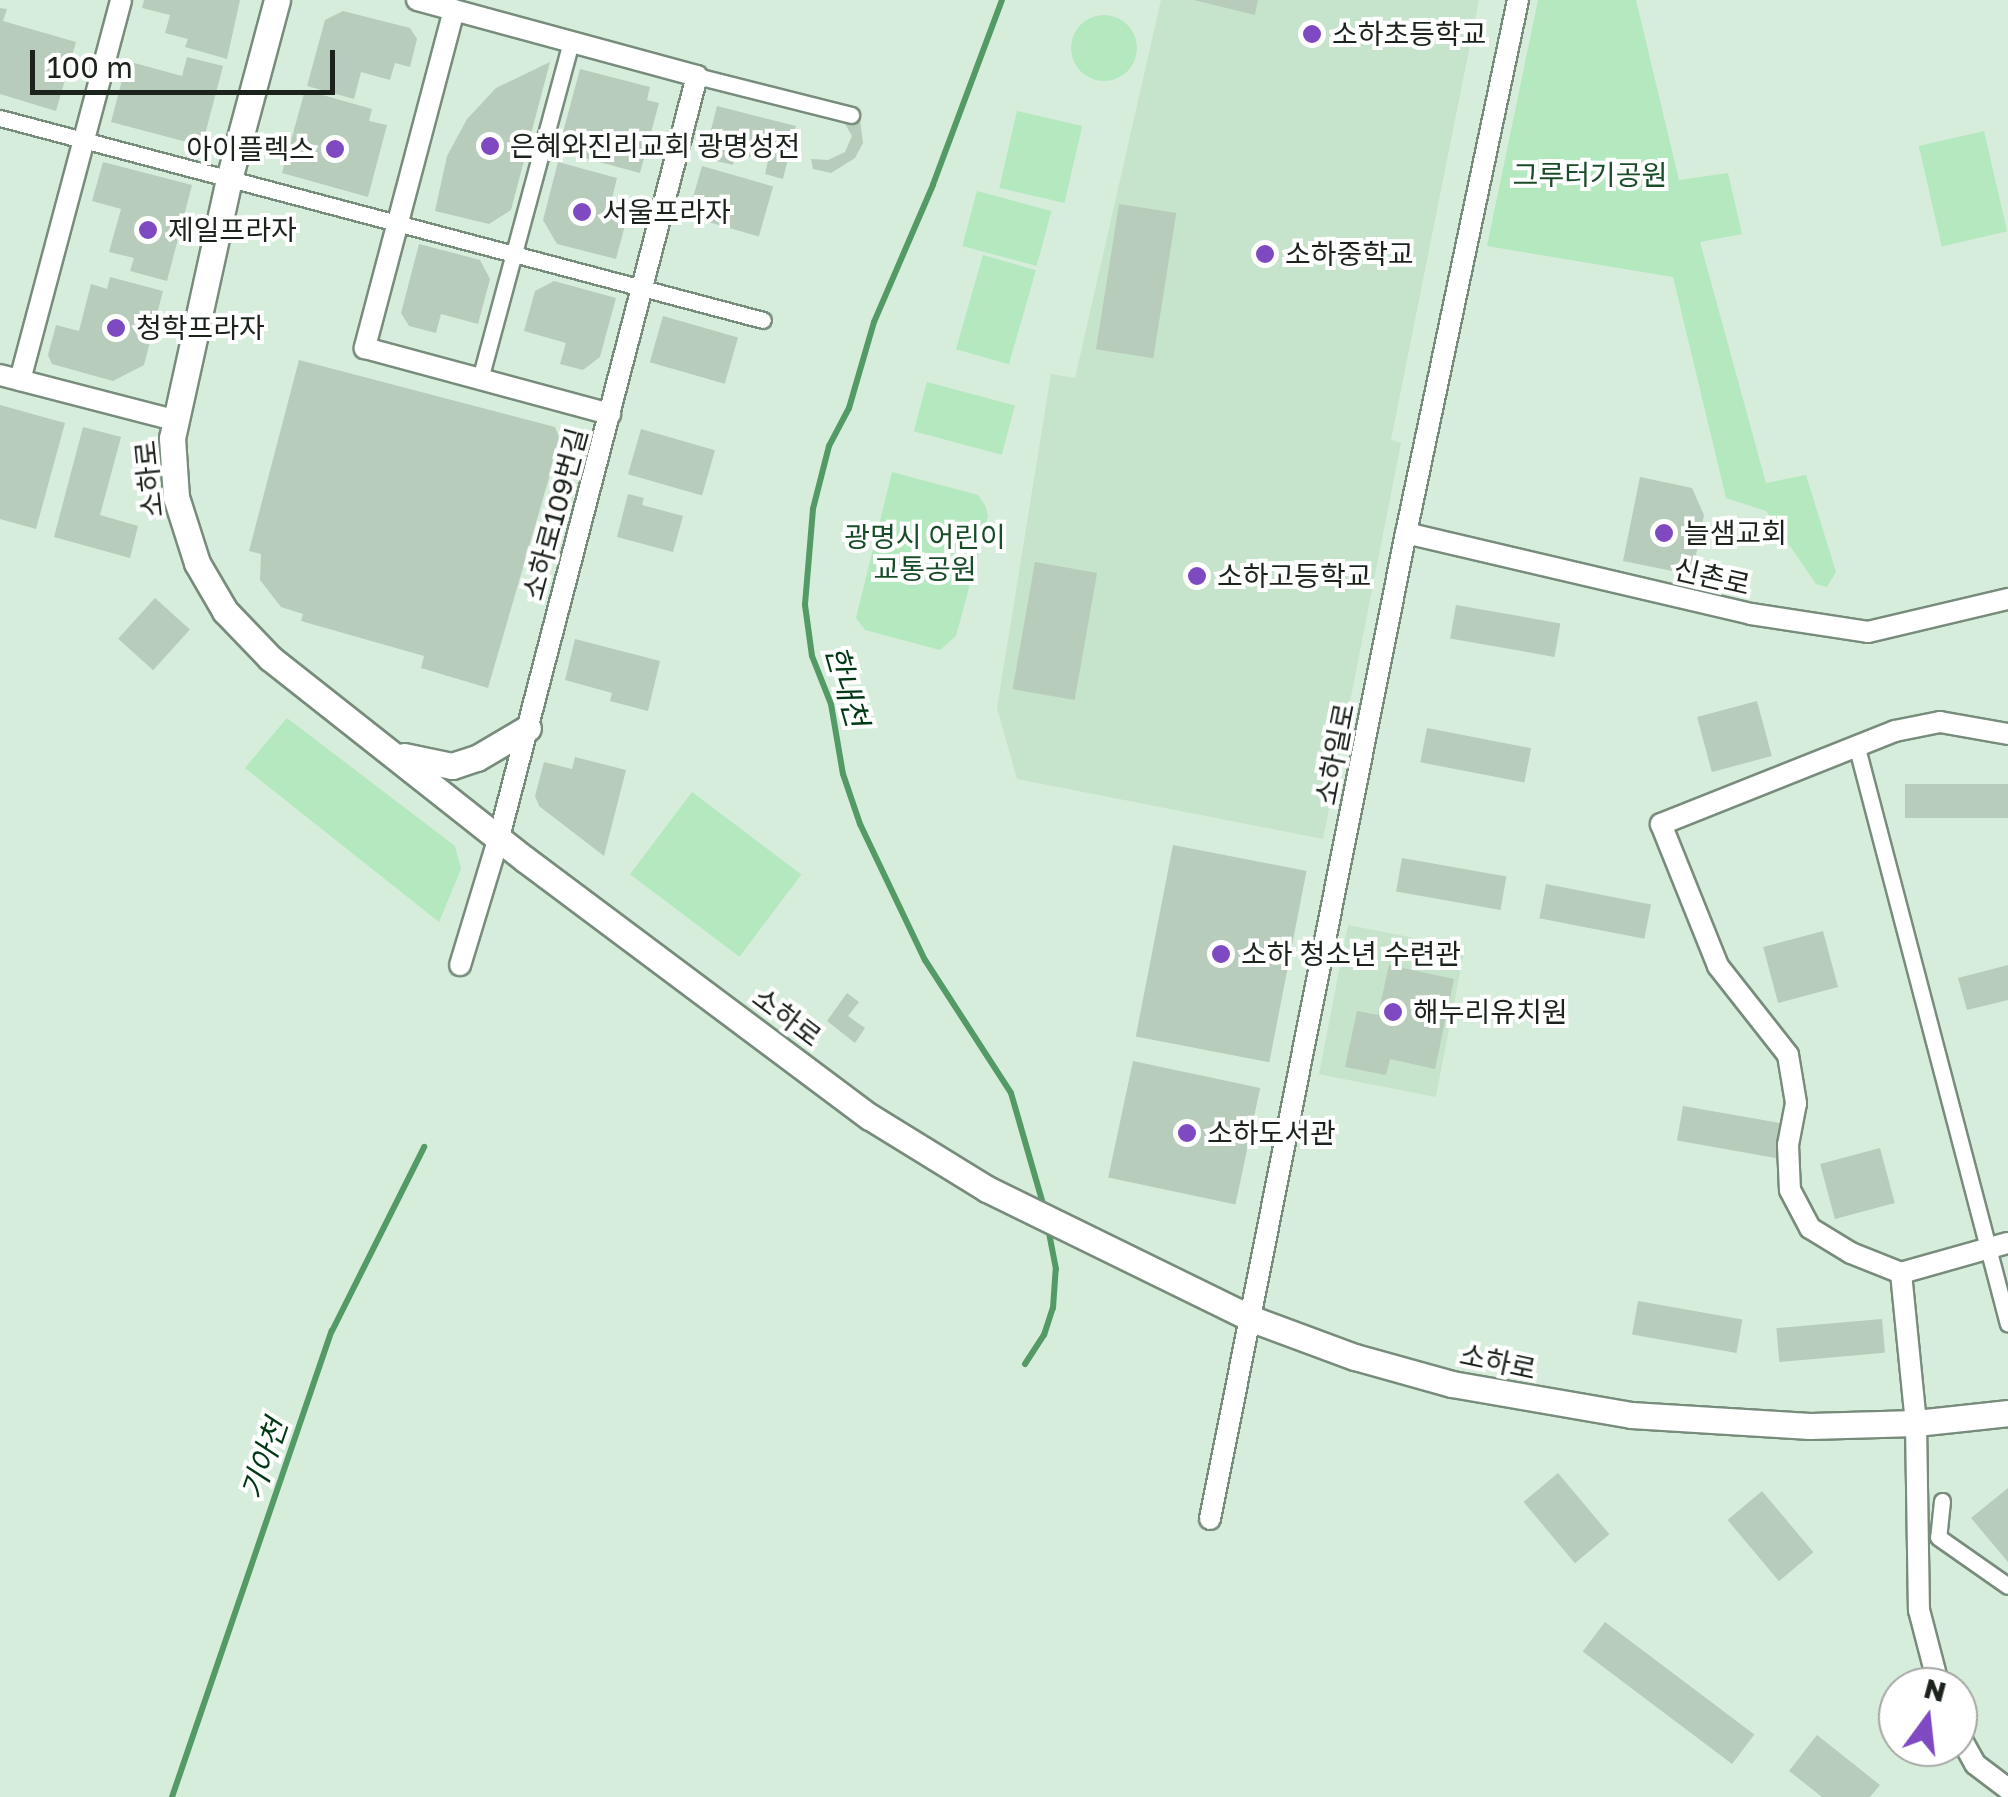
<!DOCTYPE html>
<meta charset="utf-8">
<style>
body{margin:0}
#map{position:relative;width:2008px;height:1797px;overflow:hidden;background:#d7eddb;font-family:"Golos Text","Noto Sans KR",sans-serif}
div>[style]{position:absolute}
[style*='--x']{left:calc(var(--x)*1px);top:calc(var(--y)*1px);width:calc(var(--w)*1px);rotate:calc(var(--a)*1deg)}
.built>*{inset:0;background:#c6e3cc;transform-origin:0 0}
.green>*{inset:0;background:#b4e8be;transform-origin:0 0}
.round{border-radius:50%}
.stream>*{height:6px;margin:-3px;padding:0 3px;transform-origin:3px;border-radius:3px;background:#549a66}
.building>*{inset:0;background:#b7ccba;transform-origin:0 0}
.roads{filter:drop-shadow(2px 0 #788c7c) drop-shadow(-2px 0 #788c7c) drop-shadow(0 2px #788c7c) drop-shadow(0 -2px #788c7c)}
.pedestrian>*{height:15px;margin:-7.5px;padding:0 7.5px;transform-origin:7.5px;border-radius:7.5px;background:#fff}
.minor>*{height:20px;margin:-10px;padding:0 10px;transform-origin:10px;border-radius:10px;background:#fff}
.tertiary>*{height:25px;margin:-12.5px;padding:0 12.5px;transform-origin:12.5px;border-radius:12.5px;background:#fff}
.dots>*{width:28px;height:28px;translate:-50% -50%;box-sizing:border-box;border:5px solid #fff;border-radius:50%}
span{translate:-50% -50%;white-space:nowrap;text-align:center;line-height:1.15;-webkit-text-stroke:8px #fff;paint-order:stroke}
.poi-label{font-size:28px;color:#1b231c}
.left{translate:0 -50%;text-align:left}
.right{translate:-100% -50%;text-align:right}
.park-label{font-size:28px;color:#194c29}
.street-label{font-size:28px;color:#1b231c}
.water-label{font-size:30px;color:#003715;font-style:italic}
.north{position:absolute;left:1878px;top:1667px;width:100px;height:100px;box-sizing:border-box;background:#fff;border:2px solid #a4a7a4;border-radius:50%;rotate:15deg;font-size:28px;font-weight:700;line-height:40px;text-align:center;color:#1b231c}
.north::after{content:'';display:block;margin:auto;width:35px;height:45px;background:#7e49c1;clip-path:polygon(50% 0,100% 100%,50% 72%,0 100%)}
.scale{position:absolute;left:30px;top:50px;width:305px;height:45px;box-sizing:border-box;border:5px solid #1b231c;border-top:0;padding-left:12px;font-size:30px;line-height:35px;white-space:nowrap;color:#1b231c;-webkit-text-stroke:8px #fff;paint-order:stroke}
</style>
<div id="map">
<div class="built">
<div style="clip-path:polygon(1161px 0,1479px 0,1391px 440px,1401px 443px,1323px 839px,1017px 779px,997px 708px,1051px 374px,1075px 378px)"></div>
<div style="left:1348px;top:925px;width:119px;height:152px;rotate:11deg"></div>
</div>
<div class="green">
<div style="clip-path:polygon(1538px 0,1636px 0,1679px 180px,1728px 173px,1742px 234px,1700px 242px,1766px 483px,1806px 475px,1836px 572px,1827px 587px,1816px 584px,1766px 511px,1726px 498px,1673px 277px,1487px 246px)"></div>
<div class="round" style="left:1071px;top:15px;width:66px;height:66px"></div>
<div style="left:1017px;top:111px;width:67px;height:79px;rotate:13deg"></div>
<div style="left:1984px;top:131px;width:103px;height:67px;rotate:77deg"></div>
<div style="left:977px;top:191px;width:77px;height:57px;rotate:15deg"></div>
<div style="left:983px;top:255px;width:55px;height:98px;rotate:16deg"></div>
<div style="left:927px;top:382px;width:91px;height:51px;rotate:15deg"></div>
<div style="clip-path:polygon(892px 472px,978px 495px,986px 507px,988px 517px,956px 636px,940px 650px,865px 630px,856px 618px)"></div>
<div style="clip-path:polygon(287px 718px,455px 846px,461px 869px,439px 922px,245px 768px)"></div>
<div style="left:692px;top:792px;width:137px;height:103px;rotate:37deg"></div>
</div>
<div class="stream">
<div style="--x:1002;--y:0;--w:197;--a:110.5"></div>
<div style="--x:933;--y:185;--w:149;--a:113.3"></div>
<div style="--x:874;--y:322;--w:90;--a:106.2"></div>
<div style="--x:849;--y:408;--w:43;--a:117.8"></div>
<div style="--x:829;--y:446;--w:65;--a:104.3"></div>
<div style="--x:813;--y:509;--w:96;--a:94.8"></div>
<div style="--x:805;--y:605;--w:51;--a:82.2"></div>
<div style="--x:812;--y:656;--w:52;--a:68.4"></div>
<div style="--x:831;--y:704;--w:71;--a:80.3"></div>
<div style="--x:843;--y:774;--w:53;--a:71.2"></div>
<div style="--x:860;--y:824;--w:151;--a:64.5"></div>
<div style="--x:925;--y:960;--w:158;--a:57.1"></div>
<div style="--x:1011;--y:1093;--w:123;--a:73.9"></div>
<div style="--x:1025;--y:1364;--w:35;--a:-57"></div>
<div style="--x:1044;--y:1335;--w:28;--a:-72"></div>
<div style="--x:1053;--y:1308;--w:39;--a:-86"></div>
<div style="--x:1056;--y:1269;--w:42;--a:-101"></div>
<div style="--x:172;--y:1797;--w:493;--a:-71.1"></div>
<div style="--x:332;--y:1331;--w:206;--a:-63.4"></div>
</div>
<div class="building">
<div style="clip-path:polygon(144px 0,240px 0,227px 59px,185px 47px,188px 39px,165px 33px,170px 15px,142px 8px)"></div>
<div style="clip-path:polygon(1194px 0,1258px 0,1255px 15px)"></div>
<div style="clip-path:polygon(0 8px,7px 9px,3px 21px,76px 42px,56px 111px,0 94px)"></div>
<div style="clip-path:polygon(343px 11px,410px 28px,417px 39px,410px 67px,395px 63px,390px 80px,361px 72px,354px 99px,307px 86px,325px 20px)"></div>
<div style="clip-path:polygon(187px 57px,223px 66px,202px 146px,111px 122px,127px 61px,182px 76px)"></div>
<div style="clip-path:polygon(550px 62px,511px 210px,489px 224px,435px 211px,447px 156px,467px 119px,496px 88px)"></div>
<div style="clip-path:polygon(580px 69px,650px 87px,647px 100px,659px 103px,640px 173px,558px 151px)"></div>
<div style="clip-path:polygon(305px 90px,372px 109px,369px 121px,387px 125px,368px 197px,282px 173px)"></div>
<div style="clip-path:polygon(717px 106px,796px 126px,783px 179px,765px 174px,768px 161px,736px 153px,733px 165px,704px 158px)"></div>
<div style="clip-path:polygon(860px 120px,863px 143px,855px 158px,831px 173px,813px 169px,811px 159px,828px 160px,845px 152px,852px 136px,845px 124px)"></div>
<div style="clip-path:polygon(103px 162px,192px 185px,167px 281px,130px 271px,134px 258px,109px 252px,121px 209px,92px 201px)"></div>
<div style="clip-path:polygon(558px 162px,617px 178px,609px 210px,628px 214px,616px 259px,557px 244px,543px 220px)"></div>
<div style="left:702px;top:166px;width:74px;height:52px;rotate:16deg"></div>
<div style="left:1119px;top:204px;width:58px;height:147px;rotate:9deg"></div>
<div style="clip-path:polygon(419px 244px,480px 260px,490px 279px,478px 324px,441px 314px,436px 333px,409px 326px,401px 313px)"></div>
<div style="clip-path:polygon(110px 277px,163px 291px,144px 365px,113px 381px,52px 364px,48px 355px,56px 325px,79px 331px,91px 284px,107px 289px)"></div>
<div style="clip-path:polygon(554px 281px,616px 298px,600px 357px,583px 370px,560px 364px,566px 343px,524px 331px,535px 291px)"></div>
<div style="left:663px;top:316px;width:78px;height:48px;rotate:16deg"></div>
<div style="clip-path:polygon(299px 360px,555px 427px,560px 440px,488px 688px,421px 668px,424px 656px,301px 621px,303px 614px,281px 607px,260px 580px,261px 554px,249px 551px)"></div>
<div style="clip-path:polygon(0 405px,65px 423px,36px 529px,0 519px)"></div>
<div style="clip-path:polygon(83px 427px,121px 437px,100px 515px,138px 526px,130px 558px,54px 537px)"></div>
<div style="left:641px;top:429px;width:77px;height:47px;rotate:16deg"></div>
<div style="clip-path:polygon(1640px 477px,1692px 488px,1704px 515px,1692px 575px,1623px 561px)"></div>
<div style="clip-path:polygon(628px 494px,644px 498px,642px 505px,683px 516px,673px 552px,617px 537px)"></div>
<div style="left:1035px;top:562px;width:63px;height:129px;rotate:10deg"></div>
<div style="left:155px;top:598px;width:47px;height:55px;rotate:42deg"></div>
<div style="left:1456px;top:605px;width:106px;height:34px;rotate:10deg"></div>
<div style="clip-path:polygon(575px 639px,660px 661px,648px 711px,610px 701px,612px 693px,565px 680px)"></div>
<div style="left:1757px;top:701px;width:57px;height:62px;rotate:75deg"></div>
<div style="left:1427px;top:728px;width:106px;height:35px;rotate:11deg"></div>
<div style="clip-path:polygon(575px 757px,626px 770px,604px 856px,539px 806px,535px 796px,544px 762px,572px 769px)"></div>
<div style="left:2008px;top:784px;width:34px;height:103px;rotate:90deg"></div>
<div style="left:1173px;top:845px;width:136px;height:195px;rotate:11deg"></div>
<div style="left:1402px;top:858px;width:106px;height:34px;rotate:10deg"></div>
<div style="left:1546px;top:884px;width:107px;height:35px;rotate:11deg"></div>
<div style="left:1823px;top:931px;width:58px;height:62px;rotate:75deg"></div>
<div style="clip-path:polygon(1389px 965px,1454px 979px,1435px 1069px,1390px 1059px,1386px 1075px,1345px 1067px,1357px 1011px,1378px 1015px)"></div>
<div style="clip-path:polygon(2008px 965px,2008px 1000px,1967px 1010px,1958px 978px)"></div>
<div style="clip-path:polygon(847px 993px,859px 1002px,848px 1016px,865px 1028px,855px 1043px,827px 1021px)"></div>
<div style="left:1133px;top:1061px;width:130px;height:119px;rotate:12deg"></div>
<div style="left:1683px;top:1106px;width:106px;height:35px;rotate:10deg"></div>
<div style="left:1880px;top:1148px;width:57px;height:62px;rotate:75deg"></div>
<div style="left:1638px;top:1301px;width:106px;height:34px;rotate:10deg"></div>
<div style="left:1882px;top:1319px;width:34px;height:106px;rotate:85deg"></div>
<div style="left:1558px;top:1473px;width:80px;height:45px;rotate:50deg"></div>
<div style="clip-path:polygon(2008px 1488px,2008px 1562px,1971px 1518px)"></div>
<div style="left:1762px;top:1491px;width:80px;height:45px;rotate:50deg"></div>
<div style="left:1605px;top:1622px;width:187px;height:37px;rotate:37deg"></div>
<div style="clip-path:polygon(1817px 1735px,1880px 1785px,1870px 1797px,1822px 1797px,1789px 1771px)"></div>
</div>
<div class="roads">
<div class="pedestrian">
<div style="--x:697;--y:76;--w:159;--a:14.2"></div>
<div style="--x:0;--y:118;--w:789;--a:14.83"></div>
<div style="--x:480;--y:379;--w:349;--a:-74.9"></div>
<div style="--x:1857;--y:748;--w:595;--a:75.31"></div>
<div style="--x:1942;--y:1501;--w:36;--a:96"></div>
<div style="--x:1938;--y:1537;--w:85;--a:35"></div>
</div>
<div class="minor">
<div style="--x:417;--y:0;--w:290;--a:15.2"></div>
<div style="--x:697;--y:76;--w:786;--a:104.58"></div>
<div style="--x:499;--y:837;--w:134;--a:106.9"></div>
<div style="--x:454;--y:10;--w:350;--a:104.8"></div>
<div style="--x:365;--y:348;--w:254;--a:15.1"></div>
<div style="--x:0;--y:375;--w:180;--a:14.5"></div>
<div style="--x:20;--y:380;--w:393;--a:-75.1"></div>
<div style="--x:1406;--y:533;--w:354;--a:13.2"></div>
<div style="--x:1751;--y:614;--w:118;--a:8.7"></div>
<div style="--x:1868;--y:632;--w:144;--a:-13.3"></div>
<div style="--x:2008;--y:734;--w:69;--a:-170"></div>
<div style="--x:1940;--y:722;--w:46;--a:168.7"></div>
<div style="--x:1895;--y:731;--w:252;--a:158.3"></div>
<div style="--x:1661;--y:824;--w:153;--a:68.1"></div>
<div style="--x:1718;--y:966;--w:113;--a:51.8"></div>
<div style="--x:1788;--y:1055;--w:49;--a:80.5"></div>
<div style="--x:1796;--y:1103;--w:43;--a:100.8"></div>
<div style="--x:1788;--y:1145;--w:45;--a:87.5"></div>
<div style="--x:1790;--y:1190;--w:43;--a:62.2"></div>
<div style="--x:1810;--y:1228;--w:48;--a:31.4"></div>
<div style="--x:1851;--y:1253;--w:54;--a:21.8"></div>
<div style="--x:1901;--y:1273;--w:111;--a:-15.7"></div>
<div style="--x:1901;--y:1273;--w:151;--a:84.3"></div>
<div style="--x:1916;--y:1423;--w:187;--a:89.1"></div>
<div style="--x:1919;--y:1610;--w:80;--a:75.4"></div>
<div style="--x:1210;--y:1519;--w:1005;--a:-78.76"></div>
<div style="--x:1406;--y:533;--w:545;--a:-78.13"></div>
<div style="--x:1958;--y:1733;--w:35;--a:61"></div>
<div style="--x:1975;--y:1764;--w:41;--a:37.1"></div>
</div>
<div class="tertiary">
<div style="--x:277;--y:0;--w:185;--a:105"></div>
<div style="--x:229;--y:179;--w:265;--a:102.4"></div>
<div style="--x:172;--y:438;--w:59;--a:86.1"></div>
<div style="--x:176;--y:497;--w:69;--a:72.3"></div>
<div style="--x:197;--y:563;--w:56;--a:59.7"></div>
<div style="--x:225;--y:611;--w:65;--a:46.2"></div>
<div style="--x:270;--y:658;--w:326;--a:38.3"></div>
<div style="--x:526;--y:860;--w:429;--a:36.8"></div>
<div style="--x:870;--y:1117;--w:137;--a:31.6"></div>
<div style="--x:987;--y:1189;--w:295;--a:26.1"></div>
<div style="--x:1252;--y:1319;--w:110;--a:20.3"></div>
<div style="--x:1355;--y:1357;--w:101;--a:15.6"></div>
<div style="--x:1452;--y:1384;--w:182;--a:9.8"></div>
<div style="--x:1631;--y:1415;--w:179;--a:3.5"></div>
<div style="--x:1810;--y:1426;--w:106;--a:-1.6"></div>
<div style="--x:1916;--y:1423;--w:93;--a:-6.2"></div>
<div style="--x:404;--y:756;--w:49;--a:11.8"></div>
<div style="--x:452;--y:766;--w:26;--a:-18"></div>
<div style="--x:477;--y:758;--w:59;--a:-30.5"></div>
</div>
</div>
<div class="dots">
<div style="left:1312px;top:34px;background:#7e49c1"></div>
<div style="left:490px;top:146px;background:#7e49c1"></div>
<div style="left:335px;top:149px;background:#7e49c1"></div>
<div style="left:582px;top:212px;background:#7e49c1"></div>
<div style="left:148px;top:230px;background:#7e49c1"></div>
<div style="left:1265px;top:254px;background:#7e49c1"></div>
<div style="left:116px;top:328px;background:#7e49c1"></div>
<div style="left:1664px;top:533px;background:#7e49c1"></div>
<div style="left:1197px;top:576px;background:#7e49c1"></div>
<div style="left:1221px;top:954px;background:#7e49c1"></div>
<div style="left:1393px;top:1012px;background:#7e49c1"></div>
<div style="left:1187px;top:1133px;background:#7e49c1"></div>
</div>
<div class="poi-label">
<span class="left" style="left:1332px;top:34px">소하초등학교</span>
<span class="left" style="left:510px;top:146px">은혜와진리교회 광명성전</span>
<span class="right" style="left:315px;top:149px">아이플렉스</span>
<span class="left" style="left:602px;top:212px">서울프라자</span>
<span class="left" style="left:168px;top:230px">제일프라자</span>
<span class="left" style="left:1285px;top:254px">소하중학교</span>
<span class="left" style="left:136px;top:328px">청학프라자</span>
<span class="left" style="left:1684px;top:533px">늘샘교회</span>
<span class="left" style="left:1217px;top:576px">소하고등학교</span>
<span class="left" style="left:1241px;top:954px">소하 청소년 수련관</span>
<span class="left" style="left:1413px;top:1012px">해누리유치원</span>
<span class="left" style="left:1207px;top:1133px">소하도서관</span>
</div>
<div class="park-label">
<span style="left:1590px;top:175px">그루터기공원</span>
<span style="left:925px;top:553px">광명시 어린이<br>교통공원</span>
</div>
<div class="street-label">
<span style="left:149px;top:479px;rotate:-96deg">소하로</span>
<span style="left:555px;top:514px;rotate:-75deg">소하로109번길</span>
<span style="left:1712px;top:577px;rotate:13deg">신촌로</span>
<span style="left:1335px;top:754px;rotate:-79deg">소하일로</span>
<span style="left:787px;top:1017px;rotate:37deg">소하로</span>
<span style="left:1498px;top:1362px;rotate:12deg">소하로</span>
</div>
<div class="water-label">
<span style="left:847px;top:686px;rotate:74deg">한내천</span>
<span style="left:264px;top:1459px;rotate:-71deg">기아천</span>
</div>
<div class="north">N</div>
<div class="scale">100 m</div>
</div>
